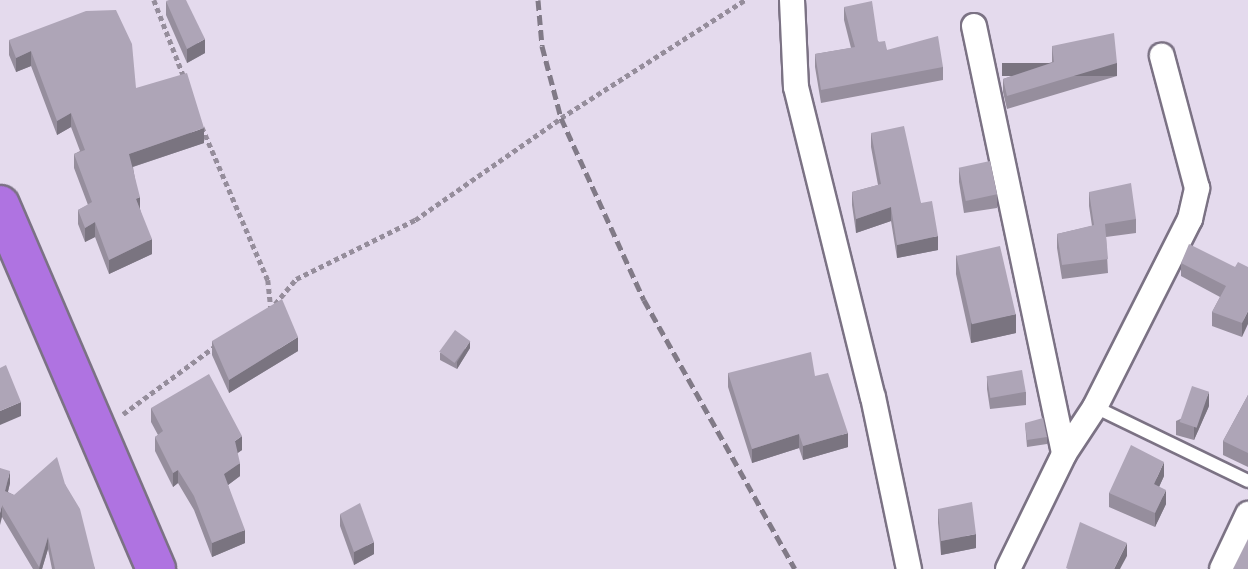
<!DOCTYPE html>
<style>
body{margin:0}
#map{position:relative;width:1248px;height:569px;overflow:hidden;background:#e4daed;font-family:Jost,sans-serif}
div>[style]{position:absolute}
[style*='--x']{left:calc(var(--x)*1px);top:calc(var(--y)*1px);width:calc(var(--w)*1px);rotate:calc(var(--a)*1deg)}
.path>*{height:4.5px;margin-top:-2.25px;transform-origin:0;background:repeating-linear-gradient(90deg,#958d9b 0 5px,transparent 0 8.5px)}
.roads{filter:drop-shadow(2px 0 #7b7284) drop-shadow(-2px 0 #7b7284) drop-shadow(0 2px #7b7284) drop-shadow(0 -2px #7b7284)}
.lane>*{height:12px;margin:-6px;padding:0 6px;transform-origin:6px;border-radius:6px;background:#fff}
.street>*{height:24px;margin:-12px;padding:0 12px;transform-origin:12px;border-radius:12px;background:#fff}
.highway>*{height:38px;margin:-19px;padding:0 19px;transform-origin:19px;border-radius:19px;background:#af73e1}
.rail>*{height:5px;margin-top:-2.5px;transform-origin:0;background:repeating-linear-gradient(90deg,#817a87 0 10px,transparent 0 15px)}
.wall>*{inset:0;background:#968e9d}
.shaded-wall>*{inset:0;background:#7a7480;transform-origin:0 0}
.building>*{inset:0;background:#aea5b7;transform-origin:0 0}
span{translate:-50% -50%;white-space:nowrap;text-align:center;line-height:1.15;-webkit-text-stroke:5px #f1e7fb;paint-order:stroke}
</style>
<div id="map">
<div class="path">
<div style="--x:154;--y:0;--w:83;--a:68.7"></div>
<div style="--x:202;--y:127;--w:167;--a:66.7"></div>
<div style="--x:268;--y:280;--w:28;--a:84"></div>
<div style="--x:275;--y:304;--w:33;--a:-50"></div>
<div style="--x:296;--y:279;--w:133;--a:-26.4"></div>
<div style="--x:415;--y:220;--w:178;--a:-34.9"></div>
<div style="--x:561;--y:118;--w:219;--a:-32.7"></div>
<div style="--x:123;--y:414;--w:113;--a:-36.4"></div>
</div>
<div class="roads">
<div class="lane">
<div style="--x:1095;--y:407;--w:170;--a:25.8"></div>
</div>
<div class="street">
<div style="--x:792;--y:0;--w:87;--a:87.4"></div>
<div style="--x:796;--y:87;--w:319;--a:76.1"></div>
<div style="--x:873;--y:397;--w:176;--a:78.2"></div>
<div style="--x:974;--y:26;--w:437;--a:78.1"></div>
<div style="--x:1008;--y:569;--w:128;--a:-64"></div>
<div style="--x:1064;--y:454;--w:56;--a:-56.6"></div>
<div style="--x:1095;--y:407;--w:211;--a:-63.2"></div>
<div style="--x:1190;--y:219;--w:32;--a:-77"></div>
<div style="--x:1197;--y:188;--w:137;--a:-104.9"></div>
<div style="--x:1222;--y:569;--w:61;--a:-64.7"></div>
</div>
<div class="highway">
<div style="--x:0;--y:205;--w:396;--a:66.8"></div>
</div>
</div>
<div class="rail">
<div style="--x:538;--y:0;--w:46;--a:85"></div>
<div style="--x:542;--y:46;--w:74;--a:75.2"></div>
<div style="--x:561;--y:118;--w:200;--a:65.5"></div>
<div style="--x:644;--y:300;--w:308;--a:60.7"></div>
</div>
<div class="wall">
<div style="clip-path:polygon(166px 1px,205px 53px,187px 63px,166px 15px)"></div>
<div style="clip-path:polygon(844px 7px,887px 50px,943px 67px,943px 80px,821px 103px,815px 67px,815px 54px,851px 48px,844px 20px)"></div>
<div style="clip-path:polygon(9px 40px,136px 88px,204px 143px,133px 167px,140px 209px,152px 254px,109px 274px,95px 237px,85px 242px,78px 224px,78px 210px,88px 205px,74px 168px,74px 154px,80px 151px,71px 127px,57px 135px,31px 66px,16px 72px,9px 55px)"></div>
<div style="clip-path:polygon(1052px 46px,1117px 76px,1007px 109px,1003px 92px,1003px 79px,1052px 62px)"></div>
<div style="clip-path:polygon(871px 133px,921px 203px,938px 250px,897px 258px,891px 221px,856px 233px,852px 205px,852px 192px,878px 185px,871px 147px)"></div>
<div style="clip-path:polygon(959px 168px,997px 194px,997px 208px,964px 213px,959px 182px)"></div>
<div style="clip-path:polygon(1089px 192px,1136px 219px,1136px 233px,1106px 237px,1108px 273px,1062px 279px,1057px 248px,1057px 234px,1092px 226px,1089px 206px)"></div>
<div style="clip-path:polygon(956px 255px,1016px 333px,971px 343px,956px 274px)"></div>
<div style="clip-path:polygon(1181px 263px,1235px 267px,1248px 267px,1242px 337px,1212px 326px,1212px 312px,1220px 297px,1181px 276px)"></div>
<div style="clip-path:polygon(212px 341px,298px 351px,229px 393px,212px 355px)"></div>
<div style="clip-path:polygon(470px 348px,457px 369px,440px 360px,440px 353px)"></div>
<div style="clip-path:polygon(728px 373px,815px 376px,848px 447px,803px 460px,799px 448px,752px 463px,728px 387px)"></div>
<div style="clip-path:polygon(987px 376px,1026px 392px,1026px 405px,990px 409px,987px 389px)"></div>
<div style="clip-path:polygon(1248px 395px,1248px 467px,1223px 455px,1223px 441px)"></div>
<div style="clip-path:polygon(1209px 406px,1194px 440px,1176px 435px,1176px 421px)"></div>
<div style="clip-path:polygon(151px 408px,242px 450px,237px 453px,240px 476px,228px 485px,245px 543px,212px 557px,194px 510px,178px 483px,173px 487px,155px 451px,155px 437px,158px 435px,151px 422px)"></div>
<div style="clip-path:polygon(1025px 423px,1047px 437px,1047px 444px,1027px 447px)"></div>
<div style="clip-path:polygon(0 468px,10px 483px,8px 492px,14px 495px,65px 484px,95px 569px,52px 569px,48px 549px,42px 569px,33px 569px,2px 517px)"></div>
<div style="clip-path:polygon(1164px 476px,1159px 487px,1166px 504px,1155px 527px,1109px 507px,1109px 493px)"></div>
<div style="clip-path:polygon(938px 509px,976px 548px,941px 555px,938px 523px)"></div>
<div style="clip-path:polygon(340px 514px,374px 554px,354px 565px,340px 526px)"></div>
</div>
<div class="shaded-wall">
<div style="clip-path:polygon(205px 39px,205px 53px,187px 63px,187px 49px)"></div>
<div style="clip-path:polygon(31px 51px,31px 66px,16px 72px,16px 58px)"></div>
<div style="left:1117px;top:63px;width:13px;height:115px;rotate:90deg"></div>
<div style="clip-path:polygon(71px 113px,71px 127px,57px 135px,57px 121px)"></div>
<div style="clip-path:polygon(204px 128px,204px 143px,129px 168px,129px 154px)"></div>
<div style="clip-path:polygon(140px 197px,140px 211px,136px 199px)"></div>
<div style="clip-path:polygon(891px 207px,891px 221px,856px 233px,856px 219px)"></div>
<div style="clip-path:polygon(95px 222px,95px 237px,85px 242px,85px 228px)"></div>
<div style="clip-path:polygon(938px 236px,938px 250px,897px 258px,897px 245px)"></div>
<div style="clip-path:polygon(152px 239px,152px 254px,109px 274px,109px 260px)"></div>
<div style="clip-path:polygon(1248px 311px,1248px 324px,1242px 337px,1242px 323px)"></div>
<div style="clip-path:polygon(1016px 314px,1016px 333px,971px 343px,971px 323px)"></div>
<div style="clip-path:polygon(298px 337px,298px 351px,229px 393px,229px 380px)"></div>
<div style="clip-path:polygon(470px 341px,470px 348px,457px 369px,457px 362px)"></div>
<div style="clip-path:polygon(1209px 392px,1209px 406px,1194px 440px,1194px 426px)"></div>
<div style="clip-path:polygon(21px 402px,21px 416px,0 425px,0 411px)"></div>
<div style="clip-path:polygon(848px 433px,848px 447px,803px 460px,803px 446px)"></div>
<div style="clip-path:polygon(799px 434px,799px 448px,752px 463px,752px 449px)"></div>
<div style="clip-path:polygon(242px 436px,242px 450px,235px 455px,235px 441px)"></div>
<div style="clip-path:polygon(1164px 462px,1164px 476px,1154px 498px,1154px 484px)"></div>
<div style="clip-path:polygon(240px 463px,240px 476px,224px 488px,224px 474px)"></div>
<div style="clip-path:polygon(178px 470px,178px 483px,173px 487px,173px 473px)"></div>
<div style="clip-path:polygon(10px 471px,10px 483px,5px 503px,5px 491px)"></div>
<div style="clip-path:polygon(1166px 490px,1166px 504px,1155px 527px,1155px 513px)"></div>
<div style="clip-path:polygon(2px 505px,2px 517px,0 525px,0 513px)"></div>
<div style="clip-path:polygon(245px 530px,245px 543px,212px 557px,212px 543px)"></div>
<div style="clip-path:polygon(976px 534px,976px 548px,941px 555px,941px 541px)"></div>
<div style="clip-path:polygon(48px 537px,48px 549px,42px 569px,39px 569px)"></div>
<div style="clip-path:polygon(374px 542px,374px 554px,354px 565px,354px 552px)"></div>
<div style="clip-path:polygon(1127px 543px,1127px 556px,1120px 569px,1114px 569px)"></div>
</div>
<div class="building">
<div style="clip-path:polygon(169px 0,186px 0,205px 39px,187px 49px,166px 1px)"></div>
<div style="clip-path:polygon(872px 1px,878px 42px,885px 41px,887px 50px,938px 36px,943px 67px,821px 90px,815px 54px,855px 47px,844px 7px)"></div>
<div style="clip-path:polygon(116px 10px,132px 44px,136px 88px,187px 73px,204px 128px,129px 154px,140px 197px,136px 199px,152px 239px,109px 260px,95px 222px,85px 228px,78px 210px,92px 202px,74px 154px,85px 150px,71px 113px,57px 121px,31px 51px,16px 58px,9px 40px,86px 11px)"></div>
<div style="clip-path:polygon(1114px 33px,1117px 63px,1007px 96px,1003px 79px,1054px 62px,1052px 46px)"></div>
<div style="clip-path:polygon(904px 126px,921px 203px,932px 201px,938px 236px,897px 245px,891px 207px,856px 219px,852px 192px,881px 184px,871px 133px)"></div>
<div style="left:990px;top:161px;width:34px;height:32px;rotate:78deg"></div>
<div style="clip-path:polygon(1131px 183px,1136px 219px,1105px 224px,1108px 259px,1062px 265px,1057px 234px,1094px 225px,1089px 192px)"></div>
<div style="clip-path:polygon(1189px 244px,1235px 267px,1238px 262px,1248px 267px,1248px 311px,1242px 323px,1212px 312px,1226px 286px,1181px 263px)"></div>
<div style="left:1000px;top:246px;width:70px;height:45px;rotate:77deg"></div>
<div style="clip-path:polygon(282px 299px,298px 337px,229px 380px,212px 341px)"></div>
<div style="left:455px;top:330px;width:19px;height:27px;rotate:36deg"></div>
<div style="clip-path:polygon(811px 352px,815px 376px,828px 373px,848px 433px,803px 446px,799px 434px,752px 449px,728px 373px)"></div>
<div style="clip-path:polygon(6px 365px,21px 402px,0 411px,0 368px)"></div>
<div style="left:1022px;top:370px;width:22px;height:36px;rotate:80deg"></div>
<div style="clip-path:polygon(209px 374px,242px 436px,235px 441px,240px 463px,224px 474px,245px 530px,212px 543px,194px 496px,178px 470px,173px 473px,155px 437px,163px 431px,151px 408px)"></div>
<div style="left:1192px;top:386px;width:18px;height:38px;rotate:19deg"></div>
<div style="clip-path:polygon(1248px 395px,1248px 453px,1223px 441px)"></div>
<div style="clip-path:polygon(1043px 418px,1047px 437px,1027px 440px,1025px 423px)"></div>
<div style="clip-path:polygon(1131px 445px,1164px 462px,1154px 484px,1166px 490px,1155px 513px,1109px 493px)"></div>
<div style="clip-path:polygon(57px 457px,65px 484px,80px 509px,95px 569px,55px 569px,48px 537px,39px 567px,2px 505px,0 513px,0 468px,10px 471px,5px 491px,14px 495px)"></div>
<div style="clip-path:polygon(972px 502px,976px 534px,941px 541px,938px 509px)"></div>
<div style="clip-path:polygon(360px 503px,374px 542px,354px 552px,340px 514px)"></div>
<div style="clip-path:polygon(1080px 522px,1127px 543px,1114px 569px,1068px 569px,1066px 568px)"></div>
<div style="clip-path:polygon(1248px 539px,1248px 569px,1233px 569px)"></div>
</div>
</div>
